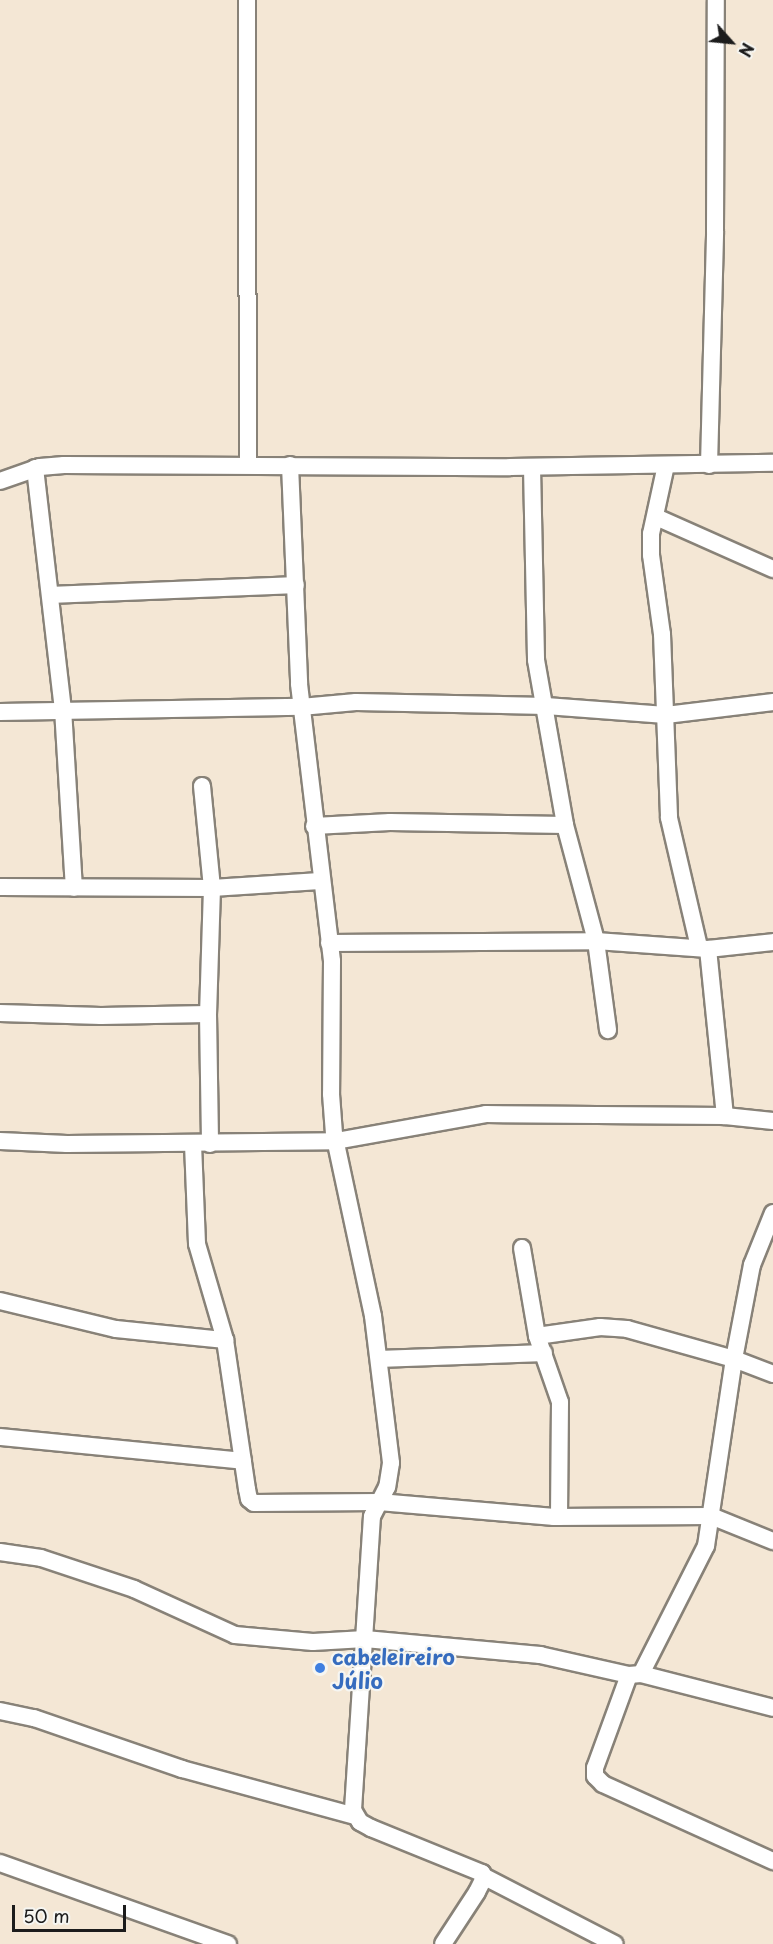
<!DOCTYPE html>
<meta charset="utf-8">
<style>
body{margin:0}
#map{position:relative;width:773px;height:1944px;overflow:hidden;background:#f4e7d5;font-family:"Playpen Sans",sans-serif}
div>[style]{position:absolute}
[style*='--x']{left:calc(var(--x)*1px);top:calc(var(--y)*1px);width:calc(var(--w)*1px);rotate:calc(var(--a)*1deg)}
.roads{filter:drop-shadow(2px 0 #888278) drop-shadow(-2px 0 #888278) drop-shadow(0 2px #888278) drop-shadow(0 -2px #888278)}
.minor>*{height:16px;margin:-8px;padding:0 8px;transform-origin:8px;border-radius:8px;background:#fff}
.dots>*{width:16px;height:16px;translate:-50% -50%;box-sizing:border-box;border:3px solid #f6f6f2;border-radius:50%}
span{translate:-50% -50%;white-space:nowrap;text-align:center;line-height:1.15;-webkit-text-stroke:4.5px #f6f6f2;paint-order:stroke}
.shop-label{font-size:21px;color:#366cbe;font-weight:700}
.left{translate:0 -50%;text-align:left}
.north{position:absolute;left:701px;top:12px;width:60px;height:60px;-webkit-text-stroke:4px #f6f6f2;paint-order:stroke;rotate:117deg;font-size:16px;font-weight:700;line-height:24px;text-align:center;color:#1c1c1c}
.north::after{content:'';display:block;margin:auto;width:21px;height:27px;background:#1c1c1c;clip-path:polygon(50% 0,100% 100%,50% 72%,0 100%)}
.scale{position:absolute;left:12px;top:1905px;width:114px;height:27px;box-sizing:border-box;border:3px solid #1c1c1c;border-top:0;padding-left:8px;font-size:18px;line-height:21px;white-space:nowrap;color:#1c1c1c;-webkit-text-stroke:4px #f6f6f2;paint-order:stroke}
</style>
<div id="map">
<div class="roads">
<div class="minor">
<div style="--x:247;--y:0;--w:464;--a:89.9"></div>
<div style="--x:290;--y:465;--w:219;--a:87.6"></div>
<div style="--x:299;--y:684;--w:279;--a:83.2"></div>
<div style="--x:332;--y:961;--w:133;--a:90.4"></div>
<div style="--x:331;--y:1094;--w:40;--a:85.7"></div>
<div style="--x:334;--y:1134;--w:186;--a:77.9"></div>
<div style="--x:373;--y:1316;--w:148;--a:83"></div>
<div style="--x:391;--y:1463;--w:24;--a:99"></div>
<div style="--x:387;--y:1487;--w:33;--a:117"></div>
<div style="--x:372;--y:1516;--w:295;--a:93.7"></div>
<div style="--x:353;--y:1810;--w:14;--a:60"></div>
<div style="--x:360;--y:1822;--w:13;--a:29"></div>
<div style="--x:371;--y:1828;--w:120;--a:22.1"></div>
<div style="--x:482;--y:1873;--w:7;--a:82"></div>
<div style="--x:483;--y:1880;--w:13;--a:117"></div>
<div style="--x:477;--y:1892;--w:62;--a:123.2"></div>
<div style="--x:666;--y:465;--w:71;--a:102.3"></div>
<div style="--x:651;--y:534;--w:21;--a:90"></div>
<div style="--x:651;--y:555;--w:80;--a:82.1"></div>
<div style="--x:662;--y:634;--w:184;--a:87.8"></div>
<div style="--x:669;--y:818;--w:132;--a:76.9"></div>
<div style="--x:709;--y:465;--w:234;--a:-88.5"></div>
<div style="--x:715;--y:231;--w:231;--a:-89.8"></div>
<div style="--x:532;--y:467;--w:193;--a:88.8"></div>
<div style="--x:536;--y:660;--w:168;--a:80"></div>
<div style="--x:565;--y:825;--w:120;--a:75"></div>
<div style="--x:596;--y:941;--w:90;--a:82.3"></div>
<div style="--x:35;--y:468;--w:243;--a:83.4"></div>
<div style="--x:63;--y:709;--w:179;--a:86.5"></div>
<div style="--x:0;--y:481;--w:42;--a:-19.3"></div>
<div style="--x:40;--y:467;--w:24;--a:-5"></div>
<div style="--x:64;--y:465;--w:446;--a:0.3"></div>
<div style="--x:510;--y:467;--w:263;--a:-0.9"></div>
<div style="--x:656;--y:517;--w:128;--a:24"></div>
<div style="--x:51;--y:595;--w:245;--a:-2.3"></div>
<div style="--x:0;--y:712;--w:301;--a:-1"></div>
<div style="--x:301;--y:707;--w:55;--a:-5.2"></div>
<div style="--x:356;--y:702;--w:190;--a:1.2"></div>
<div style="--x:546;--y:706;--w:120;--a:4.3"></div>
<div style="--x:666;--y:715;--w:108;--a:-6.9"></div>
<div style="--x:202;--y:786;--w:102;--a:84.4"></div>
<div style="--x:212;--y:888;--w:126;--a:91.8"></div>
<div style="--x:208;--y:1014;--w:130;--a:89.1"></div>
<div style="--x:314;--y:826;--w:76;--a:-3"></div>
<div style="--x:390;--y:822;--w:175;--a:1"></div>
<div style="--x:0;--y:887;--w:212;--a:0.3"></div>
<div style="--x:212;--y:888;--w:108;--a:-3.7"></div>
<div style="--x:329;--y:943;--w:267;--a:-0.4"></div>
<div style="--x:596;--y:941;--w:112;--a:4.1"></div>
<div style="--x:708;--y:949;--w:65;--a:-6.1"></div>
<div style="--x:708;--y:949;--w:168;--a:84.2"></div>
<div style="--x:0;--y:1013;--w:101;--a:1.7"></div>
<div style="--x:101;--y:1016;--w:107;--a:-1.1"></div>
<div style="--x:0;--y:1141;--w:67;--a:2.6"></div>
<div style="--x:67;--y:1144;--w:269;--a:-0.6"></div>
<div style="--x:336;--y:1141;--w:152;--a:-10.2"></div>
<div style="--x:486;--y:1114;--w:239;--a:0.5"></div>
<div style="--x:725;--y:1116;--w:48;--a:5.9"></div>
<div style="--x:193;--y:1144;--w:100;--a:87.7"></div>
<div style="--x:197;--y:1244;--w:100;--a:73.7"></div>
<div style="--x:225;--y:1340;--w:151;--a:81.6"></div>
<div style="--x:247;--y:1489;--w:10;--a:79"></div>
<div style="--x:249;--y:1499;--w:6;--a:39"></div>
<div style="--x:254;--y:1503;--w:125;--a:-0.5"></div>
<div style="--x:379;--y:1502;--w:176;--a:4.9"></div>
<div style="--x:554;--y:1517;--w:157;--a:-0.4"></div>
<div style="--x:711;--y:1516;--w:67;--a:22"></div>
<div style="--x:522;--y:1248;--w:89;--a:80.3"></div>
<div style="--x:537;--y:1336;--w:70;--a:70.8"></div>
<div style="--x:560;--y:1402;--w:115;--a:90.5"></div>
<div style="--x:0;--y:1301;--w:119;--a:13.6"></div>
<div style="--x:116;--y:1329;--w:110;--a:5.8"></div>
<div style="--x:537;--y:1336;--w:64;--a:-8.1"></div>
<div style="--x:600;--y:1327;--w:27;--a:4"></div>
<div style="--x:627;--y:1329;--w:111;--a:15.7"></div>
<div style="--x:734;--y:1359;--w:42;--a:21"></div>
<div style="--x:379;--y:1359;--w:165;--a:-2.1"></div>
<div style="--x:0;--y:1437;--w:244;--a:5.6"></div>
<div style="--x:0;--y:1552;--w:41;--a:8.3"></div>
<div style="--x:41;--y:1558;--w:98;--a:18.4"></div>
<div style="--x:134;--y:1589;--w:111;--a:24.5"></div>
<div style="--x:235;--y:1635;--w:78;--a:5.1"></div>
<div style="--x:313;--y:1642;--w:52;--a:-3.3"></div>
<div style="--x:365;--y:1639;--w:176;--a:5.2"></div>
<div style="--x:540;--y:1655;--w:91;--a:12.7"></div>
<div style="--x:629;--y:1675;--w:12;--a:-5"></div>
<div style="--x:641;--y:1674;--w:144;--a:-63.1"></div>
<div style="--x:706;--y:1546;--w:189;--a:-81.5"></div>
<div style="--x:734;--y:1359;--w:96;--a:-79.2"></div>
<div style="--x:752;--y:1265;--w:56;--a:-68"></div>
<div style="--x:641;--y:1674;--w:136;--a:14.4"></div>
<div style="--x:629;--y:1675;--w:99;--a:110.1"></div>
<div style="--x:595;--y:1768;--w:8;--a:90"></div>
<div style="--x:595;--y:1776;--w:11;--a:45"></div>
<div style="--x:603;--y:1784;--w:187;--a:24.4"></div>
<div style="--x:0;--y:1711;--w:35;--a:12"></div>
<div style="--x:34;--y:1718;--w:157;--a:19"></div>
<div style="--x:182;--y:1769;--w:179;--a:15.2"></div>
<div style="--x:0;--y:1863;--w:242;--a:19.6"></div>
<div style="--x:483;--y:1876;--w:148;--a:27.3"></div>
</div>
</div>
<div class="dots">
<div style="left:320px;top:1668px;background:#3f7fe0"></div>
</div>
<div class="shop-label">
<span class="left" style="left:332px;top:1668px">cabeleireiro<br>Júlio</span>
</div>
<div class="north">N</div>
<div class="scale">50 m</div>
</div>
